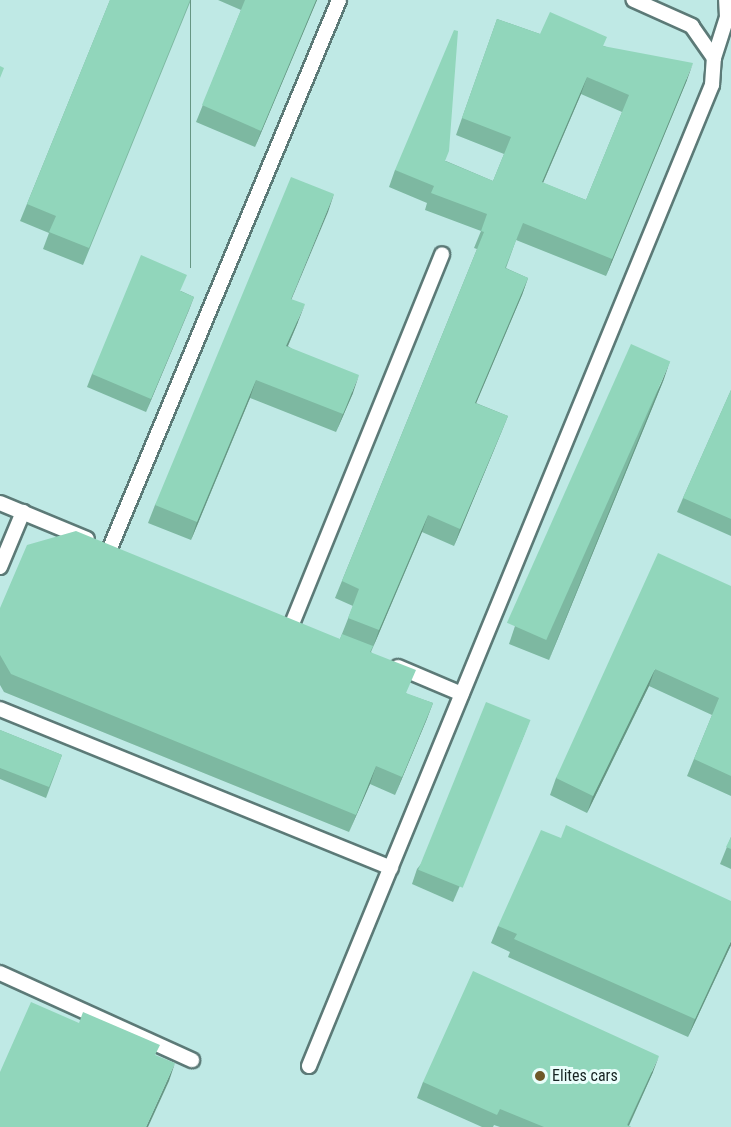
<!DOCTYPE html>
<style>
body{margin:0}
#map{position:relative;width:731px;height:1127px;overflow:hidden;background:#d3f3f0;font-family:"Roboto Condensed",sans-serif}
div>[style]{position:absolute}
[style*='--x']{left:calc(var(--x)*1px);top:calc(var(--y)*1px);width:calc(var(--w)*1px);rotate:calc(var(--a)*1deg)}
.built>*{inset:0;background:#bfe9e5;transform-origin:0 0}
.roads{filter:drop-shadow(2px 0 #5c7a77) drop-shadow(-2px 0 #5c7a77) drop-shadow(0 2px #5c7a77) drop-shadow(0 -2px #5c7a77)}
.service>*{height:14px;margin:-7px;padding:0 7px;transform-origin:7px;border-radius:7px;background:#fff}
.wall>*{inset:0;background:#7db8a1}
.shaded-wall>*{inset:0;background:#669683;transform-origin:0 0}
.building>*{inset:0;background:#91d6bb;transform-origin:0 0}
.dots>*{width:16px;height:16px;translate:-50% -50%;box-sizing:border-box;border:3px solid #eafefb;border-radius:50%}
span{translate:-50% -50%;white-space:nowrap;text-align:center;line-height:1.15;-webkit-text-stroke:6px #eafefb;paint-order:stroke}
.poi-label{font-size:16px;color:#182423}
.left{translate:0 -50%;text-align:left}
</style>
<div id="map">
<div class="built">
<div style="left:0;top:0;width:731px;height:1127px"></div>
</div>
<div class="roads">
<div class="service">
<div style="--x:714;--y:58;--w:43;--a:-72.4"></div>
<div style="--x:727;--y:17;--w:17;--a:-93"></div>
<div style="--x:0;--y:503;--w:94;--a:22.5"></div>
<div style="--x:110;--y:548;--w:594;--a:-67.32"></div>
<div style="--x:0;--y:567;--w:60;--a:-67.3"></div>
<div style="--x:292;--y:624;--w:399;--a:-67.9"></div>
<div style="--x:398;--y:667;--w:69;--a:22.9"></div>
<div style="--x:0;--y:709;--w:422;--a:22.1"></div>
<div style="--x:0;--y:973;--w:211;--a:24.4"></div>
<div style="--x:309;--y:1066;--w:1061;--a:-67.67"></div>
<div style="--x:712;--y:85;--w:27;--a:-86"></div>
<div style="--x:714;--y:58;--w:39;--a:-125"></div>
<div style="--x:692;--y:26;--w:64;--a:-155.9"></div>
</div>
</div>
<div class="wall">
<div style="clip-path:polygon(110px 0,191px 0,83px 265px,43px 249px,49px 233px,20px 221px)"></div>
<div style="clip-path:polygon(218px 0,317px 0,255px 147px,196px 122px,241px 10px)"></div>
<div style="clip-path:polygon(evenodd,497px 19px,540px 34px,604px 46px,687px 80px,606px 276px,516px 240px,506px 268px,528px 278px,522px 295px,476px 403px,508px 416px,501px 433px,454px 546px,422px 532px,371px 652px,407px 694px,433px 703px,426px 721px,395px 795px,370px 784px,349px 832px,4px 692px,0 685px,0 608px,340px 639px,353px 606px,335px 598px,477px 249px,474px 248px,481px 231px,425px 210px,427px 203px,389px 187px,395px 170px,446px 161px,493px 181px,504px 154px,456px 135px,497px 19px,581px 94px,622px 112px,586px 200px,543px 183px,581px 94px)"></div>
<div style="clip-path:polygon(334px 194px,291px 299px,298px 322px,288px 346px,353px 393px,336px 432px,250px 398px,191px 540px,148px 523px,155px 505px)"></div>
<div style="clip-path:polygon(181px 291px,194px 297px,146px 412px,87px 387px,92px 374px)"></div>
<div style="clip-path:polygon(664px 379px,549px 660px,509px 644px,515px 626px)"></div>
<div style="clip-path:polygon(731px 390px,731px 536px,677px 512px,683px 498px)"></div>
<div style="clip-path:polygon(731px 586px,731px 796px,687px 776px,712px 715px,649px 686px,587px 813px,550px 795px,556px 778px)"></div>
<div style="clip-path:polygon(0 730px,62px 755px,46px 798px,0 779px)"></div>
<div style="clip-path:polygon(524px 735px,453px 902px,412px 884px,417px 869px)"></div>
<div style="clip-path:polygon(731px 837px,731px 869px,720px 864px)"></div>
<div style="clip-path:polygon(498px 926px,731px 945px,688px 1037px,508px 957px,510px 952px,491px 943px)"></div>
<div style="clip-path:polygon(653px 1072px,629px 1126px,631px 1127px,500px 1127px,494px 1125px,493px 1127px,482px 1127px,417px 1098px,423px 1082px)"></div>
</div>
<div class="shaded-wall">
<div style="left:190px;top:0;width:1px;height:268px"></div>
<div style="clip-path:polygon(316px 0,317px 0,255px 147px,261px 131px)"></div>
<div style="clip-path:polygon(693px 63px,687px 80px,606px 276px,612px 259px)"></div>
<div style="clip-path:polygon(587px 77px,581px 94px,536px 199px,542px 182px)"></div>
<div style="clip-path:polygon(334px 194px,328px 212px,284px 317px,291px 299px)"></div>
<div style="clip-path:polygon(528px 278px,522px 295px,469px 420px,475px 403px)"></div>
<div style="clip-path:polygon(194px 297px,189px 310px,146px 412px,151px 399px)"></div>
<div style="clip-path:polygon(305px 304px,298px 322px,280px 364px,286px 346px)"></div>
<div style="clip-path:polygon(670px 361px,664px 379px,549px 660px,556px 642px)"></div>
<div style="clip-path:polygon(359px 375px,353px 393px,336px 432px,343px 414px)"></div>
<div style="clip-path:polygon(256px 380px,250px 398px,191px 540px,197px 522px)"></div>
<div style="clip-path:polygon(508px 416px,501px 433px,454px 546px,460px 529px)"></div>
<div style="clip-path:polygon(428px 515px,422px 532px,373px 647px,379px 630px)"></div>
<div style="clip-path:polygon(655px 669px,649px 686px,587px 813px,593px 796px)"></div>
<div style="clip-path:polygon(433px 703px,426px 721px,395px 795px,402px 777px)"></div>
<div style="clip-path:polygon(530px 720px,524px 735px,453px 902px,459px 888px)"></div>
<div style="clip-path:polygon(376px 766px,370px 784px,349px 832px,356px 815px)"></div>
<div style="clip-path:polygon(731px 941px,731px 945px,688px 1037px,695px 1019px)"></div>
<div style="clip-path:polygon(659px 1056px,653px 1072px,628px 1127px,627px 1127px)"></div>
<div style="clip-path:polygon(175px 1063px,169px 1081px,148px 1127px,146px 1127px)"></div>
</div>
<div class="building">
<div style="clip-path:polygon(110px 0,190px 0,89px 248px,49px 232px,56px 216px,27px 204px)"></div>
<div style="clip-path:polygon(245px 0,316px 0,261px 131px,202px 105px)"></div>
<div style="clip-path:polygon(evenodd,550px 12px,607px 37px,603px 46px,693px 63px,612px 259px,523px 223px,505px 268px,528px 278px,475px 403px,508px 416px,460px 529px,428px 515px,379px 630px,348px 618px,359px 589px,342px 581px,484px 232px,481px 231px,487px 214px,431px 193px,434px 186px,395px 170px,454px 30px,458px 31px,449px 151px,445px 161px,493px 181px,511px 137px,462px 118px,497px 19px,540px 34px,550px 12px,587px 77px,629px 95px,586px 200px,542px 182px,587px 77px)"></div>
<div style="clip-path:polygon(0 66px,4px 68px,0 78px)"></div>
<div style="clip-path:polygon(291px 177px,334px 194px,291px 299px,305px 304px,286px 346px,359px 375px,343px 414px,256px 380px,197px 522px,155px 505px)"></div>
<div style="clip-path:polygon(141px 255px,187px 275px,180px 291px,194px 297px,151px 399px,92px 374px)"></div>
<div style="left:631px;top:344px;width:43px;height:305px;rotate:24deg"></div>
<div style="clip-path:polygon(731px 390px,731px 519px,683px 498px)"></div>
<div style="clip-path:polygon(76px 531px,340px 639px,342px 634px,373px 646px,370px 652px,416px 670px,406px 693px,433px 703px,402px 777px,376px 766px,356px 815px,11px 674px,0 655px,0 608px,27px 545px)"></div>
<div style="clip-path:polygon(658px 553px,731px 586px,731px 776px,694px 759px,719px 698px,655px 669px,593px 796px,556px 778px)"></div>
<div style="left:486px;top:702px;width:48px;height:181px;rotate:22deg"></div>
<div style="clip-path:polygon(0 730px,62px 755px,49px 787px,0 768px)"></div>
<div style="clip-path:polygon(566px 825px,731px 901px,731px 941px,695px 1019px,514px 939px,517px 934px,498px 926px,541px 830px,561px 838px)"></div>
<div style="clip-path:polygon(731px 837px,731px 849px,726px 847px)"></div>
<div style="clip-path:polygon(473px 971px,659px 1056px,627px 1125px,631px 1127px,544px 1127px,500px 1109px,497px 1115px,423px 1082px)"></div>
<div style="clip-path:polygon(31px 1002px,79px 1023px,83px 1012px,160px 1045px,155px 1055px,175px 1063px,146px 1127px,0 1127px,0 1072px)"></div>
</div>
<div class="dots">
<div style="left:540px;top:1076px;background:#6f5828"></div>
</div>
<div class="poi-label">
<span class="left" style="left:552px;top:1076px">Elites cars</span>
</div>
</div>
